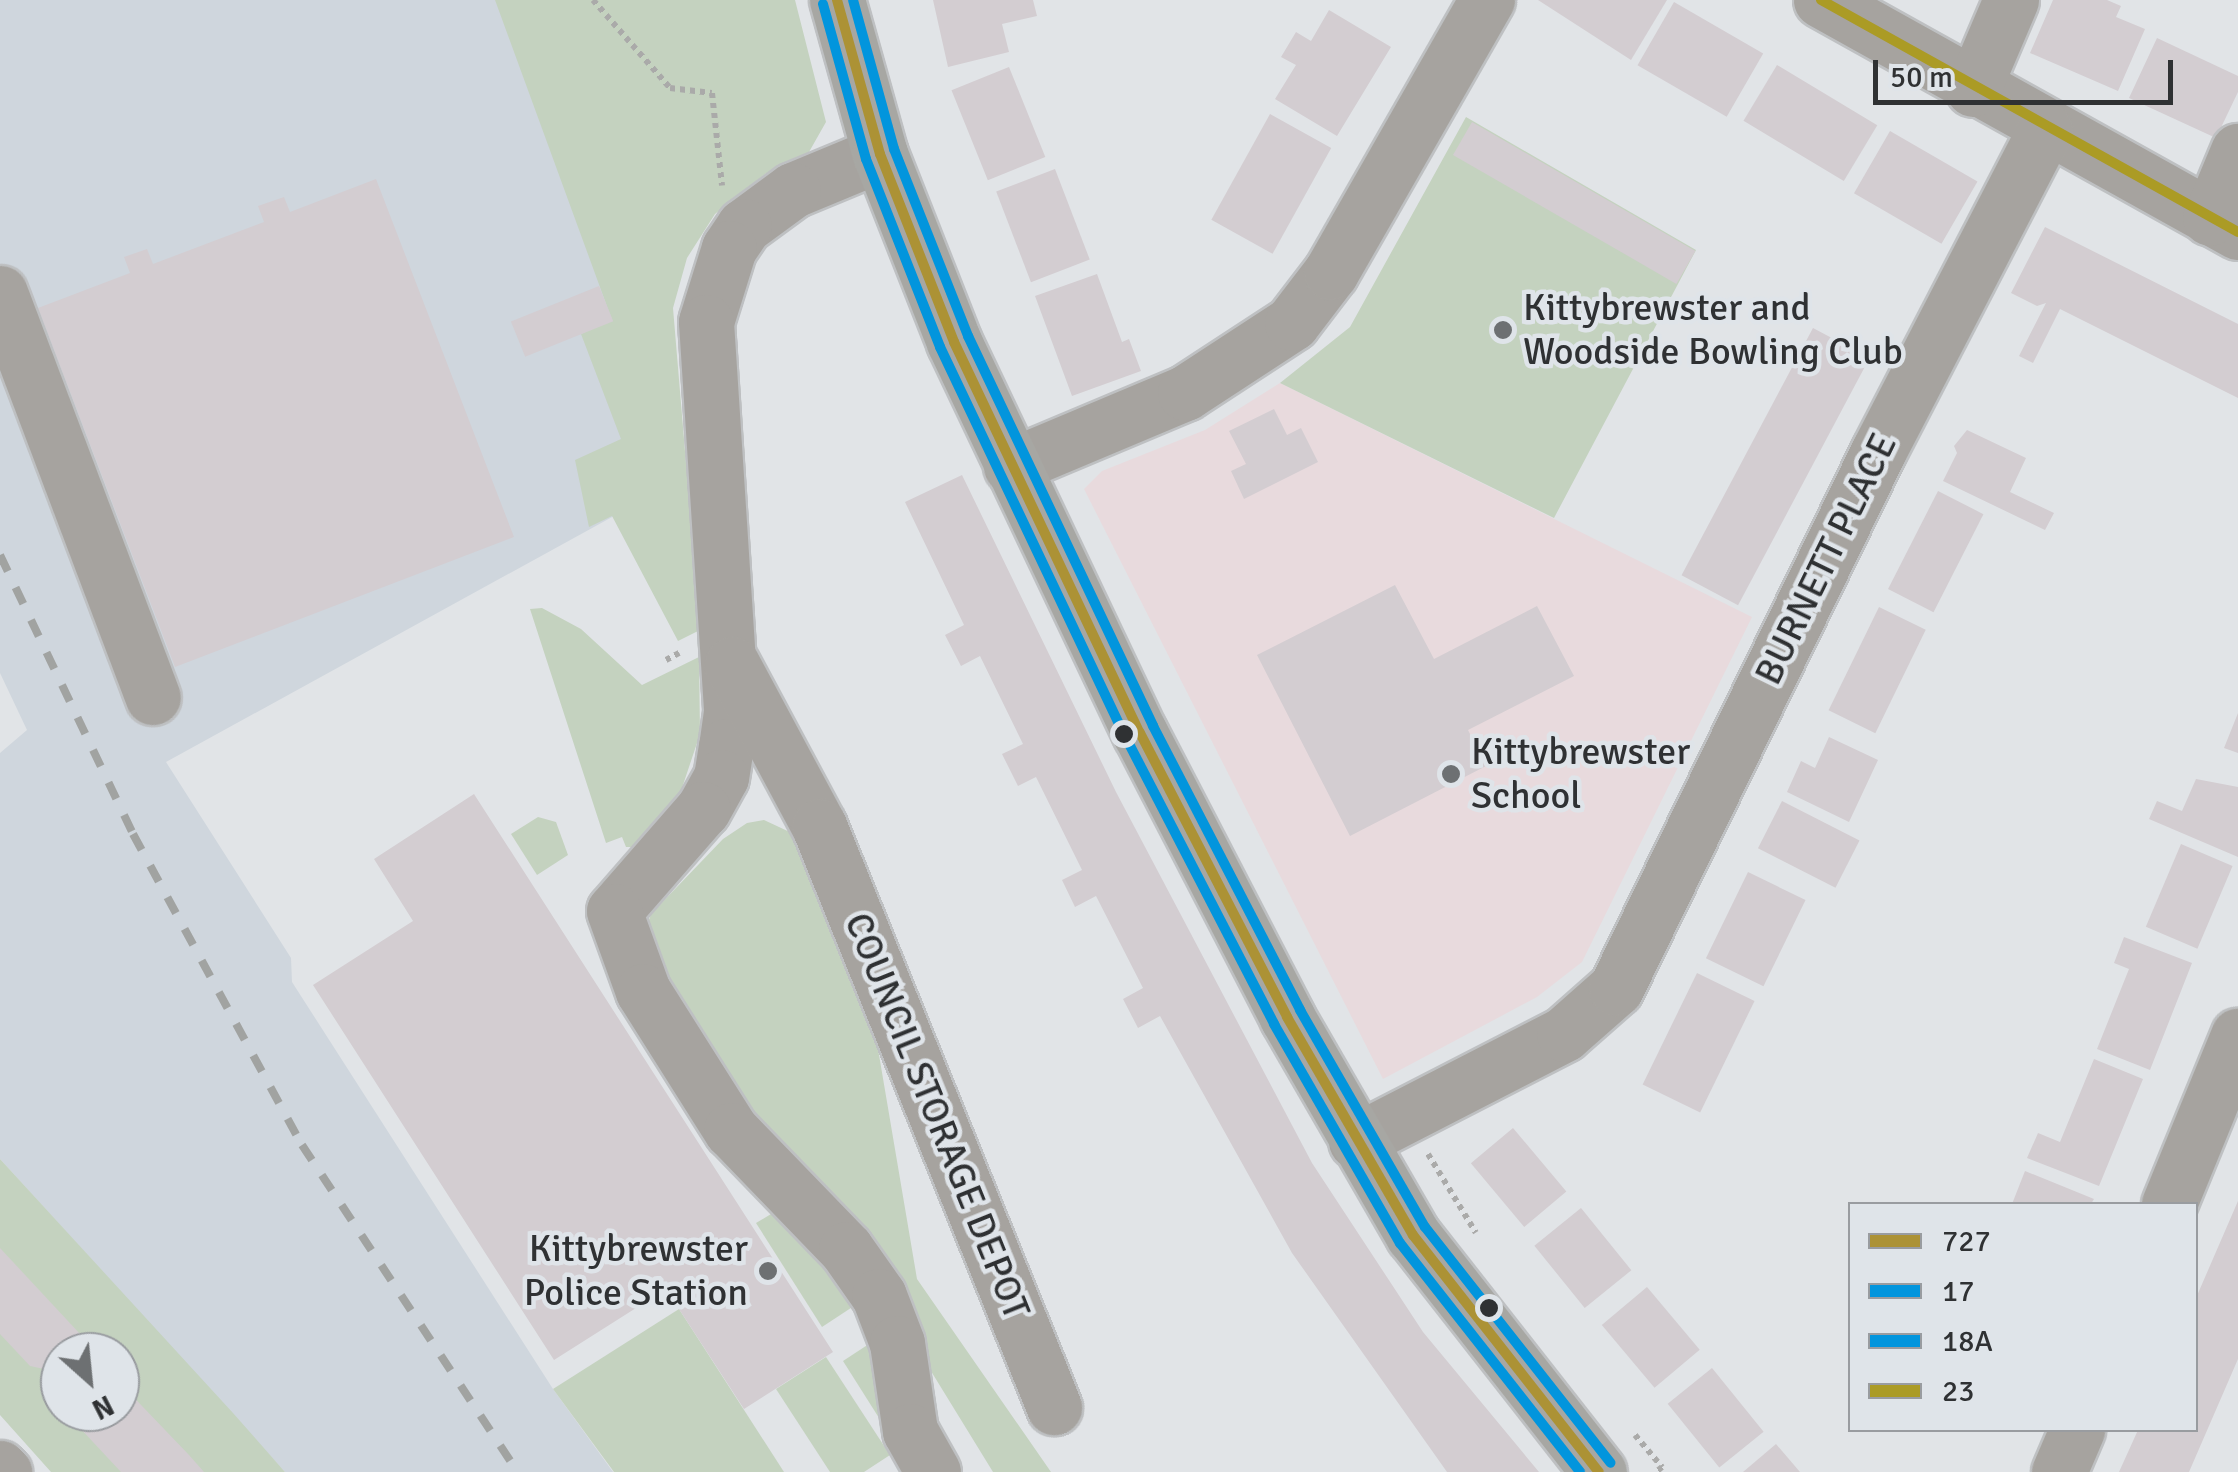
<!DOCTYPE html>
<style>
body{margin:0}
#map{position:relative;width:2238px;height:1472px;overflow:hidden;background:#e1e4e7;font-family:Signika,sans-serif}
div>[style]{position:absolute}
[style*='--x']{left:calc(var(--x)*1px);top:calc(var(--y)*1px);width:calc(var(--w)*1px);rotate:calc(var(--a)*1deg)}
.built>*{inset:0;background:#cfd6dd}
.education>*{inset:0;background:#e8dadd}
.green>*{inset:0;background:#c4d2bf}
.building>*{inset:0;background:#d3cdd1;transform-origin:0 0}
.path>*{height:6px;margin-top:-3px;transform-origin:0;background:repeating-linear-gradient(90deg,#aaaaa9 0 5px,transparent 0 10px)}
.roads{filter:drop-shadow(2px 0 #bec0c2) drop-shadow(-2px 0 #bec0c2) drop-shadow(0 2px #bec0c2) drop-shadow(0 -2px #bec0c2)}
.minor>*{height:55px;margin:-27.5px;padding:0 27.5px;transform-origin:27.5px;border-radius:27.5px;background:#a6a39f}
.major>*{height:55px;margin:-27.5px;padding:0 27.5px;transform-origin:27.5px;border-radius:27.5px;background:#a7a7a3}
.rail>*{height:8px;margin-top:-4px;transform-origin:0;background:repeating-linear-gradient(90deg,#a1a3a1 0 18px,transparent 0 36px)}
.bus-1>*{height:10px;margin:-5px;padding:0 5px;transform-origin:5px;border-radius:5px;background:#ac9235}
.bus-2>*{height:10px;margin:-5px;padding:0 5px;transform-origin:5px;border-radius:5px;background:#0295dd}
.bus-3>*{height:10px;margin:-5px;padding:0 5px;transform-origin:5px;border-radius:5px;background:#0295dd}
.bus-4>*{height:10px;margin:-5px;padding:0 5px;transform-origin:5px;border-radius:5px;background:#ab9b25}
.dots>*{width:28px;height:28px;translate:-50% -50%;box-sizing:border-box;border:5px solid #dfe4e9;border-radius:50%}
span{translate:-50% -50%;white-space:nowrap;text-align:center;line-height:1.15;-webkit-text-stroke:9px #dfe4e9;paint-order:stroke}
.poi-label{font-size:38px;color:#2f3133}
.left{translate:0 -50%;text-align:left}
.right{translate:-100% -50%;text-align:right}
.street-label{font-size:38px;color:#2f3133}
.legend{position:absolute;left:1848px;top:1202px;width:350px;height:230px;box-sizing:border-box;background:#dfe4e9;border:2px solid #999ca0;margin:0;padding:12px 18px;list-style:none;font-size:30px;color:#2f3133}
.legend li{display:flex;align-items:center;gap:20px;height:50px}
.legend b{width:50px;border:2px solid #999ca0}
.north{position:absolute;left:40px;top:1332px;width:100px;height:100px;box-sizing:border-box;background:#dfe4e9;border:2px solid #999ca0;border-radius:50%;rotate:153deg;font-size:28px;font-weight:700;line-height:40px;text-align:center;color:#2f3133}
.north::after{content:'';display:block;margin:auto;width:35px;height:45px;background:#6d7072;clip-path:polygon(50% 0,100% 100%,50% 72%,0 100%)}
.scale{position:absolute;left:1873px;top:60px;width:300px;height:45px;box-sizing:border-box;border:5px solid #2f3133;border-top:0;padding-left:12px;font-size:30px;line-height:35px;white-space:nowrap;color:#2f3133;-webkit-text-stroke:8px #dfe4e9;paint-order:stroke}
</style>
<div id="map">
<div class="built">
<div style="clip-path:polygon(0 0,658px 0,654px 494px,166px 762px,291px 958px,292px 982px,553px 1389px,613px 1472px,285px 1472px,0 1159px,0 753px,27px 730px,0 673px)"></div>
</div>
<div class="education">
<div style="clip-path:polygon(1280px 383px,1752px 617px,1582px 962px,1537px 997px,1383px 1079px,1084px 489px,1102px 471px,1205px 430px)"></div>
</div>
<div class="green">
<div style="clip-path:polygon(495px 0,795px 0,826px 122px,809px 152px,765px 174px,715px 214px,687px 258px,673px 308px,700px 630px,678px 641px,612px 516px,589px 527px,575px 460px,621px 439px,581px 334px,612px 320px)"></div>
<div style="clip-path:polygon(1466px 117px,1696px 250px,1554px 518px,1280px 383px,1350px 327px)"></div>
<div style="clip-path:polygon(542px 608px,581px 629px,642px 685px,699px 657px,700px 734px,681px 791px,636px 847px,626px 847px,622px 837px,606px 843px,530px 609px)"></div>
<div style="clip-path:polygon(538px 817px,556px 822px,568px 855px,537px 875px,511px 834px)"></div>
<div style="clip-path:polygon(764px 820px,794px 834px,877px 1043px,917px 1279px,1051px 1472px,993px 1472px,918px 1350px,647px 958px,644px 934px,651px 914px,723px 839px,747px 823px)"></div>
<div style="clip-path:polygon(evenodd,0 1159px,233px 1413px,285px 1472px,51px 1472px,0 1415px,0 1159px,60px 1352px,120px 1352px,120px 1412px,60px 1412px,60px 1352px)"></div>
<div style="clip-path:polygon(781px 1208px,860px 1302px,822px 1327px,756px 1223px)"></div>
<div style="clip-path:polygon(679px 1309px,784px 1472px,614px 1472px,553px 1389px)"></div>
<div style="clip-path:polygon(875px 1340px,886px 1429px,843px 1361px)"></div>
<div style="clip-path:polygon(826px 1357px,890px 1455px,864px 1472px,830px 1472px,776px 1389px)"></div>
</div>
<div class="building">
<div style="clip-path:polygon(933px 0,1033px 0,1037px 16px,1002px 24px,1009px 52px,948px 67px)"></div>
<div style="clip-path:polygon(1538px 0,1667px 0,1631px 60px)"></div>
<div style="clip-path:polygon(2053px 0,2107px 0,2121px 6px,2116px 17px,2145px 29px,2118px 91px,2030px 53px)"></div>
<div style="left:1674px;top:2px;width:103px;height:73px;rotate:30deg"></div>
<div style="clip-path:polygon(1329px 10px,1391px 47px,1337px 136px,1275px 99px,1296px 65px,1281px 57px,1296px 32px,1311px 41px)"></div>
<div style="clip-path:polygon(2157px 38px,2238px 76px,2238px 92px,2216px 138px,2129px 98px)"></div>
<div style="left:1777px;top:65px;width:117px;height:65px;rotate:31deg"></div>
<div style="left:1009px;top:67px;width:97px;height:62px;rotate:68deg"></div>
<div style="left:1270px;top:114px;width:70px;height:121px;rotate:29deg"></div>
<div style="left:1472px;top:122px;width:258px;height:38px;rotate:30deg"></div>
<div style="left:1890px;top:131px;width:101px;height:72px;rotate:30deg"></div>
<div style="left:1055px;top:169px;width:97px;height:63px;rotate:69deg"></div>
<div style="clip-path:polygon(376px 179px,514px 537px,175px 667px,38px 308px,130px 273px,124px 257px,147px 249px,153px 264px,264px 222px,258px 206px,284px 197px,290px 212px)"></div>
<div style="clip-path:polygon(2045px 227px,2238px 324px,2238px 398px,2060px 309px,2033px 363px,2019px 356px,2046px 303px,2037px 306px,2011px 293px)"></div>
<div style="clip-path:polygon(1097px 274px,1122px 342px,1129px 339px,1141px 371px,1072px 396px,1035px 296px)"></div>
<div style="left:599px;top:286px;width:38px;height:95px;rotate:68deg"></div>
<div style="left:1813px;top:328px;width:64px;height:280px;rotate:28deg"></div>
<div style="clip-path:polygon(1274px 409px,1287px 435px,1301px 428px,1318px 462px,1244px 499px,1231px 471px,1246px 464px,1229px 431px)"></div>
<div style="clip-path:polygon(1967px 430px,2026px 458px,2010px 492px,2054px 513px,2045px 530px,1943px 481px,1957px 453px,1954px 446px)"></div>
<div style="clip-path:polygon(962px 475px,1116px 792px,1312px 1163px,1423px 1332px,1539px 1472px,1447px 1472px,1292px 1253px,1160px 1016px,1138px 1028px,1123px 999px,1143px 988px,1096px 896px,1075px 907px,1062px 880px,1082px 870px,1036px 777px,1018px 786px,1002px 754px,1023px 744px,980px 656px,961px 666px,945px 635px,964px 625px,905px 502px)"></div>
<div style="left:1938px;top:491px;width:51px;height:110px;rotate:27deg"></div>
<div style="clip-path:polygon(1395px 585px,1434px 659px,1537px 606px,1574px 676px,1468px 730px,1486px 766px,1350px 836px,1257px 655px)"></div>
<div style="left:1879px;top:607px;width:52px;height:115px;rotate:26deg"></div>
<div style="clip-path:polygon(2238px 713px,2238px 753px,2224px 748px)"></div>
<div style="clip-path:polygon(1829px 737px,1878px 760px,1849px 822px,1787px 792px,1801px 761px,1815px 768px)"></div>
<div style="clip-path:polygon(2196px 779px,2238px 787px,2238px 857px,2149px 819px,2157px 801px,2182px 811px)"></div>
<div style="clip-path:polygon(474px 794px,833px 1352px,744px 1409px,666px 1289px,554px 1360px,313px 985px,413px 921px,374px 859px)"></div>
<div style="left:1782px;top:801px;width:87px;height:53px;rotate:27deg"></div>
<div style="left:2181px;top:844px;width:56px;height:90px;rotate:23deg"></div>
<div style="left:1748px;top:872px;width:64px;height:96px;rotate:26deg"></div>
<div style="clip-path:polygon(2124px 937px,2192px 963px,2150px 1070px,2097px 1049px,2129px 969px,2114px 963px)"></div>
<div style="left:1697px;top:973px;width:64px;height:124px;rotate:26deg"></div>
<div style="clip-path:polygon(2094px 1059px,2143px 1079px,2099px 1186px,2027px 1158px,2038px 1133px,2060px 1142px)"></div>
<div style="left:1513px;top:1128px;width:83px;height:55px;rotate:50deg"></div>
<div style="clip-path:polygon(2025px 1171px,2094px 1199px,2091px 1204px,2012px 1204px)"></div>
<div style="clip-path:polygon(2238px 1201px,2238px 1359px,2189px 1472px,2119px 1472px,2138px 1430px,2196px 1430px,2196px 1298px)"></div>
<div style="left:1581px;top:1208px;width:80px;height:60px;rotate:51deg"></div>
<div style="clip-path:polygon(0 1248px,81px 1335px,44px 1369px,30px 1366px,0 1334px)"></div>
<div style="left:1647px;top:1287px;width:82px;height:59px;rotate:50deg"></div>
<div style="left:1712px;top:1368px;width:82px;height:57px;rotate:51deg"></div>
<div style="clip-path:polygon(120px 1383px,189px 1455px,204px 1472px,121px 1472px,65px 1412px,120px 1412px)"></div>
<div style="clip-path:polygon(1776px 1444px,1800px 1472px,1743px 1472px)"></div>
</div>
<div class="path">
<div style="--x:593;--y:0;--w:117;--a:48.8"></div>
<div style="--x:670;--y:88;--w:42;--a:6.8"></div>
<div style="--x:712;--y:93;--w:93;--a:83.8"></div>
<div style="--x:666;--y:660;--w:15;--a:-28"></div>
<div style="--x:1428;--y:1154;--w:92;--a:58.7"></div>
<div style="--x:1635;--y:1435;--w:42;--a:49.8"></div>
<div style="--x:1662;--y:1467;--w:8;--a:140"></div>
</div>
<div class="roads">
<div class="minor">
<div style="--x:1821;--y:0;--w:477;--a:29.1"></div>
<div style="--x:1973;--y:89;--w:97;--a:-66.9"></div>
<div style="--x:880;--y:154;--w:94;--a:157.5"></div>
<div style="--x:793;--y:190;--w:61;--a:143.7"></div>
<div style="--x:744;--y:226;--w:27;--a:124"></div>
<div style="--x:729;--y:248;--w:77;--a:107.3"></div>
<div style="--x:706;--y:322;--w:391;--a:86.3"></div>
<div style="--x:731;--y:712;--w:34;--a:98"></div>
<div style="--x:726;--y:746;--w:31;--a:99"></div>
<div style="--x:721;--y:777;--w:37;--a:119"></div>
<div style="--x:703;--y:809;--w:135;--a:131.1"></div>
<div style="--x:614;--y:911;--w:85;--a:70.1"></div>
<div style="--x:643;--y:991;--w:165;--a:57.7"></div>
<div style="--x:731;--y:1130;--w:165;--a:46"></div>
<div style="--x:846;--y:1249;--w:57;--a:54.9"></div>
<div style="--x:879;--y:1296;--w:50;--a:69"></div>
<div style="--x:897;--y:1343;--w:89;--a:81.6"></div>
<div style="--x:910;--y:1431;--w:47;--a:60.7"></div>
<div style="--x:2210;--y:218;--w:73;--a:-67.3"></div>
<div style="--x:0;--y:293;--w:432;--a:69.3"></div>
<div style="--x:1011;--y:466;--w:189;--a:-22.8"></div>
<div style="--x:1185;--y:393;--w:128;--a:-33.2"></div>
<div style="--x:1292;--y:323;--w:64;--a:-52.6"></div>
<div style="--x:1331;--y:272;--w:314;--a:-60.2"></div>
<div style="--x:732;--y:664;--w:184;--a:61.8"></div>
<div style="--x:819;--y:826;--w:627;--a:67.98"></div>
<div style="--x:1356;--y:1141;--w:234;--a:-27.2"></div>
<div style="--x:1564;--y:1034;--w:69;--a:-41.5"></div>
<div style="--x:1616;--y:988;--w:597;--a:-63.95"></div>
<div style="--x:1878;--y:452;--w:363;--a:-62.6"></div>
<div style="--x:2169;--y:1204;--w:182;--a:-67.7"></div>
<div style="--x:0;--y:1468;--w:6;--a:45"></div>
<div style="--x:2059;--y:1472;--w:46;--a:-66.8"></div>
</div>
<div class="major">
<div style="--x:837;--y:0;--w:160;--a:74.4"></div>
<div style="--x:880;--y:154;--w:202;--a:68.5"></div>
<div style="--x:954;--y:342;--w:433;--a:64.6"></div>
<div style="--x:1140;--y:733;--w:320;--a:62.6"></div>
<div style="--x:1287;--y:1017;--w:252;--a:60"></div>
<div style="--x:1413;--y:1235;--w:301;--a:51.9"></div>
</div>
</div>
<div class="rail">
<div style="--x:0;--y:555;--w:309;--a:64.5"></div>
<div style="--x:133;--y:834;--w:354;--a:61.5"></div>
<div style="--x:302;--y:1145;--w:392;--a:56.6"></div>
</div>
<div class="bus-1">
<div style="--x:837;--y:0;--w:160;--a:74.4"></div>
<div style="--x:880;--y:154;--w:202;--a:68.5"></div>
<div style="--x:954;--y:342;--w:433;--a:64.6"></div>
<div style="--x:1140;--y:733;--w:320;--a:62.6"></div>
<div style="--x:1287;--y:1017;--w:252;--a:60"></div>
<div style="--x:1413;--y:1235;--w:301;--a:51.9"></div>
</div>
<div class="bus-2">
<div style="--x:823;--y:4;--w:161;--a:74.5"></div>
<div style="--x:866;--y:159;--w:202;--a:68.5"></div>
<div style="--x:940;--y:347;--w:435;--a:64.6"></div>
<div style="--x:1127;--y:740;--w:320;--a:62.6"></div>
<div style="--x:1274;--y:1024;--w:253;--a:60.1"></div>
<div style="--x:1400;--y:1243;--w:291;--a:51.8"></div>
</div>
<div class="bus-3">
<div style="--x:853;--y:0;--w:155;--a:74.6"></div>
<div style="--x:894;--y:149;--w:201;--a:68.4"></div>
<div style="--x:968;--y:336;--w:432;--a:64.6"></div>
<div style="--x:1153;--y:726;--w:320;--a:62.6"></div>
<div style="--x:1300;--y:1010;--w:250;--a:60.1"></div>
<div style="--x:1425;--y:1227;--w:300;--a:51.8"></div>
</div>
<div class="bus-4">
<div style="--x:1821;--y:0;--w:477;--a:29.1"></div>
</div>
<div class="dots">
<div style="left:1503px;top:330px;background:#6d7072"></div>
<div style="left:1124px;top:734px;background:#2f3133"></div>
<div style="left:1451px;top:774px;background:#6d7072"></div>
<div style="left:768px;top:1271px;background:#6d7072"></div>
<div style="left:1489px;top:1308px;background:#2f3133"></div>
</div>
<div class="poi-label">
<span class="left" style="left:1523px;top:330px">Kittybrewster and<br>Woodside Bowling Club</span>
<span class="left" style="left:1471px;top:774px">Kittybrewster<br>School</span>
<span class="right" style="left:748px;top:1271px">Kittybrewster<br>Police Station</span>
</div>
<div class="street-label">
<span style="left:1826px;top:559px;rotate:-64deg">BURNETT PLACE</span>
<span style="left:937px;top:1116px;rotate:68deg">COUNCIL STORAGE DEPOT</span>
</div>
<ul class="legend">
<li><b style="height:12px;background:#ac9235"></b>727</li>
<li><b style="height:12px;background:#0295dd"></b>17</li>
<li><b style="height:12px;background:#0295dd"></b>18A</li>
<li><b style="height:12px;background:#ab9b25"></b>23</li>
</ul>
<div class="north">N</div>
<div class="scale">50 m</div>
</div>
